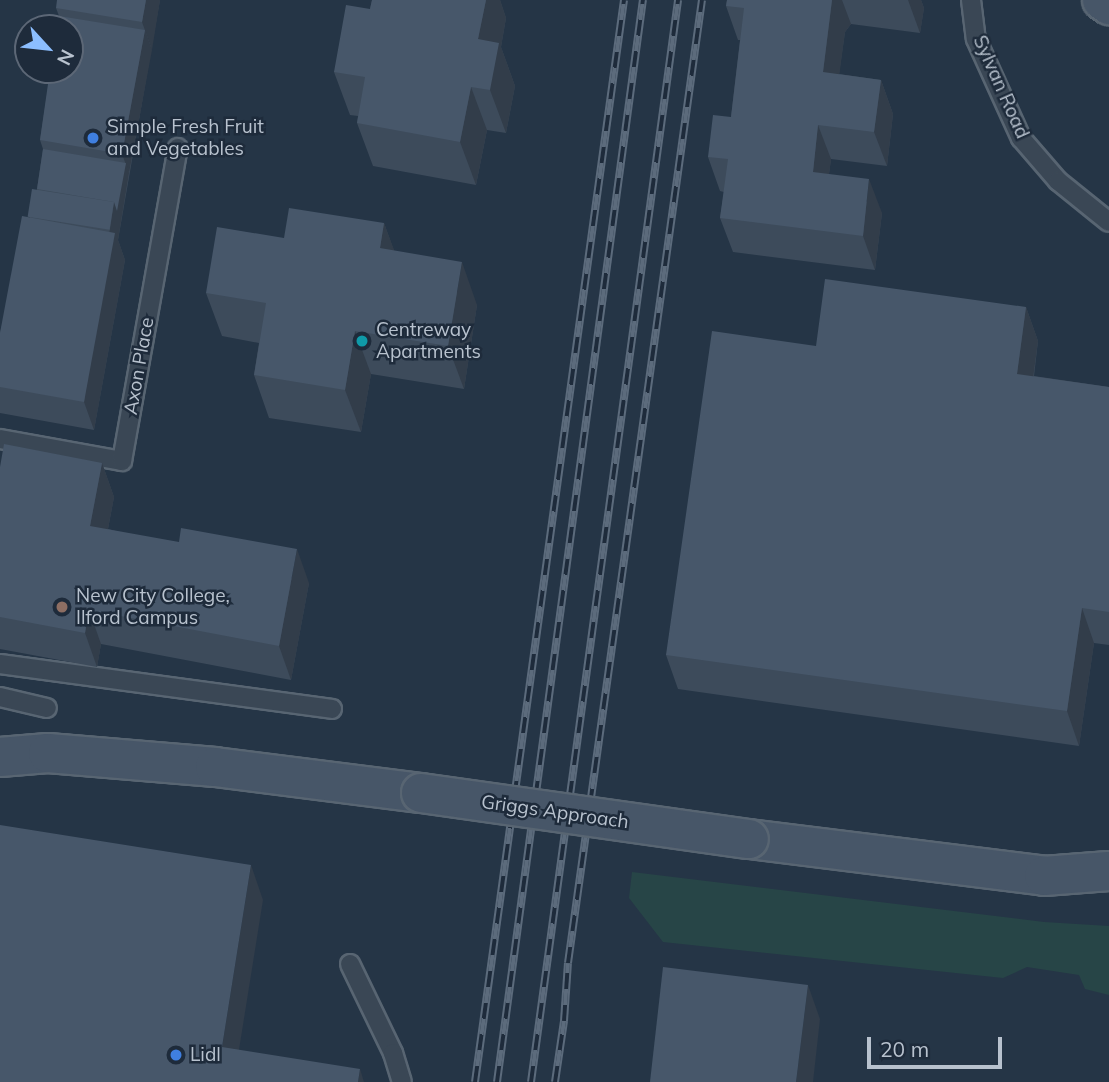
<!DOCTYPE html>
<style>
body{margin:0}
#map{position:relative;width:1109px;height:1082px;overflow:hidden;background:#253546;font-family:Mulish,sans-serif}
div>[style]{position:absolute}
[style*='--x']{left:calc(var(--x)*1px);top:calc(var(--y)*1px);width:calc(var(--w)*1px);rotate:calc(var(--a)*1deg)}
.green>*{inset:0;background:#274547}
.roads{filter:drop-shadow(2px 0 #586572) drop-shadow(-2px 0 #586572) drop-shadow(0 2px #586572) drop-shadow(0 -2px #586572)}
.lane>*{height:18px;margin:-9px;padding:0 9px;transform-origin:9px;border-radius:9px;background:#3a4755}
.secondary>*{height:38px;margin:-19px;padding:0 19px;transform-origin:19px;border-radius:19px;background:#475668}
.rail>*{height:8px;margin-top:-4px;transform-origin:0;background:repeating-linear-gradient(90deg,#1e2b3b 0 16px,#5c6b7c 0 32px);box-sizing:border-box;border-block:2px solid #5c6b7c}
.bridges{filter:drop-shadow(2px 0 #586572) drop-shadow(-2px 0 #586572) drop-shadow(0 2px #586572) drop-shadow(0 -2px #586572)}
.secondary-bridge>*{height:38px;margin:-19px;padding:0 19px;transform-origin:19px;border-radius:19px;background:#475668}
.wall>*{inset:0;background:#3d4b5b}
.shaded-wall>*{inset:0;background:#323d4a}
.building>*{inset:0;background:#47576a;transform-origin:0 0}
.dots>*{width:19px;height:19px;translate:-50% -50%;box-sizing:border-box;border:4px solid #1e2b3b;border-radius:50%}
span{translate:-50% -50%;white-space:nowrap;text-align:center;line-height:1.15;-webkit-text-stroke:5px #1e2b3b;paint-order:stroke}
.street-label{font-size:19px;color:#b8c2ce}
.poi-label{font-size:19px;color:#b8c2ce}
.left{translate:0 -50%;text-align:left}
.north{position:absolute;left:14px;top:14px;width:70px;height:70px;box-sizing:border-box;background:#1e2b3b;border:2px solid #5c6776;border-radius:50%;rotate:117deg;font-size:19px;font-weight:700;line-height:28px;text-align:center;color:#b8c2ce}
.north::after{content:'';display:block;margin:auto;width:24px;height:32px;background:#8cbeff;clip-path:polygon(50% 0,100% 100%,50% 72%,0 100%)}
.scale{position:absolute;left:867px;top:1037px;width:135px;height:32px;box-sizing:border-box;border:4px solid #b8c2ce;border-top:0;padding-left:9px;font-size:21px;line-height:24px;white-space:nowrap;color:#b8c2ce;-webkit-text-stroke:5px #1e2b3b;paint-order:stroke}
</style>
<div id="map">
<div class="green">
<div style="clip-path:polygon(632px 872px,1044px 922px,1109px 926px,1109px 995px,1085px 989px,1079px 975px,1027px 967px,1003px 978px,663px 942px,629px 898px)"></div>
</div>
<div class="roads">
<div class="lane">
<div style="--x:971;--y:0;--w:39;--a:83"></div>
<div style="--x:976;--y:39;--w:109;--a:65.6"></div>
<div style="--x:1021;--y:138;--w:57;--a:49.3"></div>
<div style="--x:1058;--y:181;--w:65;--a:38.8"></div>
<div style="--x:0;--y:439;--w:124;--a:10.2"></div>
<div style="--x:122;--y:461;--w:318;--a:-79.9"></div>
<div style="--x:0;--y:664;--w:335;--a:7.7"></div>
<div style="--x:0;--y:697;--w:48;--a:13.2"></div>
<div style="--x:350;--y:964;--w:99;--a:64.2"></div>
<div style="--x:393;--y:1053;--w:30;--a:73"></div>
</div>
<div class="secondary">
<div style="--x:1102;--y:0;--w:9;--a:36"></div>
<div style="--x:0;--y:757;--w:48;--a:-4.8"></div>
<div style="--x:48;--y:753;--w:168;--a:4.8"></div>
<div style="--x:215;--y:767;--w:208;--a:7.2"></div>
<div style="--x:749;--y:839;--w:297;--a:7.1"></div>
<div style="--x:1044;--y:876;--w:65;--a:-4.4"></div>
</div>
</div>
<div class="rail">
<div style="--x:475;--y:1082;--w:1092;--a:-82.16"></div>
<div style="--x:497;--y:1082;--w:1092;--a:-82.32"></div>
<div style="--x:531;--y:1082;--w:1092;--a:-82.26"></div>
<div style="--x:555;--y:1082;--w:62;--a:-81.6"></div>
<div style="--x:564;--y:1021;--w:58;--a:-86.1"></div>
<div style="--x:568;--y:963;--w:972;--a:-82.08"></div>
</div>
<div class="bridges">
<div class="secondary-bridge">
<div style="--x:421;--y:793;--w:331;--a:8"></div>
</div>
</div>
<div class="wall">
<div style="clip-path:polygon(160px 0,118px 240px,125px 260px,94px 430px,0 413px,0 333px,37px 189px,43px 149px,40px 140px,59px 16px,56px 8px)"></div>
<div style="clip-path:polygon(372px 0,500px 0,506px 18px,501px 47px,515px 86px,506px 133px,487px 130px,476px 185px,373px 166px,357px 123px,358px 116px,350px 115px,334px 72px,370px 9px)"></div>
<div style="clip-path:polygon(727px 0,921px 0,924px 8px,920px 33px,851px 24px,845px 32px,839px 74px,881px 80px,893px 114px,887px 166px,831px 159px,829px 174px,882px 213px,875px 270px,733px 252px,720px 218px,724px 192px,720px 191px,708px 157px,731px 117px,740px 40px,738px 40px,726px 6px)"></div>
<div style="clip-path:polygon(384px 223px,394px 251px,477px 305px,464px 389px,371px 374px,361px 432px,269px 418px,254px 375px,259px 343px,222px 336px,206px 293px,284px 238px)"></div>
<div style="clip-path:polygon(1026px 307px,1038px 341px,1034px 376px,1109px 387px,1109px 645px,1094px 643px,1079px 746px,678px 689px,666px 655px,816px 346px)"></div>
<div style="clip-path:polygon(102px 463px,114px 497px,108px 529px,309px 583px,291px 680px,101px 644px,97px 667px,0 649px,0 467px)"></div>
</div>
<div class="shaded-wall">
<div style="clip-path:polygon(146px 0,160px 0,152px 50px,142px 22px)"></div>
<div style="clip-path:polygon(486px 0,500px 0,506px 18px,501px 47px,515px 86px,506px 133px,490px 90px,478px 39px)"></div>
<div style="clip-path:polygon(832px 0,842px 0,851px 24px,845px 32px,835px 107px,823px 72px)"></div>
<div style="clip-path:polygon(908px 0,921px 0,924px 8px,920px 33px)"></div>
<div style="clip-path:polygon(145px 30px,152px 50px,129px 173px,122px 154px)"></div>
<div style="clip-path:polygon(881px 80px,893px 114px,887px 166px,874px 132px)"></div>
<div style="clip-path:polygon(471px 87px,487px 130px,476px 185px,460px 142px)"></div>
<div style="clip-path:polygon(818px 125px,831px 159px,825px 206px,813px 172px)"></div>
<div style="clip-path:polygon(126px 163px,129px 173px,118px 240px,125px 260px,94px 430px,84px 402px,114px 202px)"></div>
<div style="clip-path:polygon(869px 179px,882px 213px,875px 270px,863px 236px)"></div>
<div style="clip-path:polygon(384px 223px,400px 266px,380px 248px)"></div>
<div style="clip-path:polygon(462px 262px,477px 305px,464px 389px,448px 346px)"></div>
<div style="clip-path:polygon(1026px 307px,1038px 341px,1029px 408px,1017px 374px)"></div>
<div style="clip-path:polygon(355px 331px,371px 374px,361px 432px,345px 390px)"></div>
<div style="clip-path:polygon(102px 463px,114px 497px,102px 560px,90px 526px)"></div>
<div style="clip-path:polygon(297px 549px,309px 583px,291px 680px,279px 646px)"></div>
<div style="clip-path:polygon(1082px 608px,1094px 643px,1079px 746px,1067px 711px)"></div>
<div style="clip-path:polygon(89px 610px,101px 644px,97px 667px,85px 633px)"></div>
<div style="clip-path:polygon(251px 865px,263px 900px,234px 1081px,222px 1047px)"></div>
<div style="clip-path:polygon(808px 985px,820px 1019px,813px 1082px,796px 1082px)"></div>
<div style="clip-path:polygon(360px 1069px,364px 1082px,358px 1082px)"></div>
</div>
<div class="building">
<div style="clip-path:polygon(57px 0,146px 0,142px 22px,56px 8px)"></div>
<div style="clip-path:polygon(372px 0,486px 0,478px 39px,499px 43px,490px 90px,471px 87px,460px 142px,357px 123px,365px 77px,334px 72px,346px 5px,370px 9px)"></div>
<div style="clip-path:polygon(727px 0,832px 0,823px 72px,881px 80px,874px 132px,818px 125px,813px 172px,869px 179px,863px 236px,720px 218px,728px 159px,708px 157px,713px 115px,731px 117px,744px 8px,726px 6px)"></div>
<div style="clip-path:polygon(59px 16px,145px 30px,122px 154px,40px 140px,50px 70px,70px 70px,70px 28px,57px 28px)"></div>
<div style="clip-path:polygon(43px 149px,126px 163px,117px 211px,114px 202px,37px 189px)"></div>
<div style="left:32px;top:189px;width:83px;height:28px;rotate:9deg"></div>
<div style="clip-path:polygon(289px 208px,384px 223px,380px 248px,462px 262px,448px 346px,355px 331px,345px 390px,254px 375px,266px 303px,206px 293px,217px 227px,284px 238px)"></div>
<div style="clip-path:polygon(22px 216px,115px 233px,84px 402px,0 387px,0 333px)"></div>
<div style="clip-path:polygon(825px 279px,1026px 307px,1017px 374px,1109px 387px,1109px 612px,1082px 608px,1067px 711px,666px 655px,712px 331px,816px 346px)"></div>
<div style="clip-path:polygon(4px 444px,102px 463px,90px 526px,179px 542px,181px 528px,297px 549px,279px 646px,89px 610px,85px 633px,0 617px,0 467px)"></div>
<div style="clip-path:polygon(0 825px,251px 865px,222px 1047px,360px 1069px,358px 1082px,0 1082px)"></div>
<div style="clip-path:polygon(663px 967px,808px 985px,796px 1082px,650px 1082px)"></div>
</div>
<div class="dots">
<div style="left:93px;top:138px;background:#3f7fe0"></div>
<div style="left:362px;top:341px;background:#0f9aa8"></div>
<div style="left:62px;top:607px;background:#8d6e63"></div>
<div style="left:176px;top:1055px;background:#3f7fe0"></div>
</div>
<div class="street-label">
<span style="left:1001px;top:87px;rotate:66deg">Sylvan Road</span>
<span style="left:139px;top:366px;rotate:-80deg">Axon Place</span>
<span style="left:555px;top:812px;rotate:8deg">Griggs Approach</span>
</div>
<div class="poi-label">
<span class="left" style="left:107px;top:138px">Simple Fresh Fruit<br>and Vegetables</span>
<span class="left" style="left:376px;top:341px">Centreway<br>Apartments</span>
<span class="left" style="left:76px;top:607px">New City College,<br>Ilford Campus</span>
<span class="left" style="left:190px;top:1055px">Lidl</span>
</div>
<div class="north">N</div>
<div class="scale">20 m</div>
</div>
